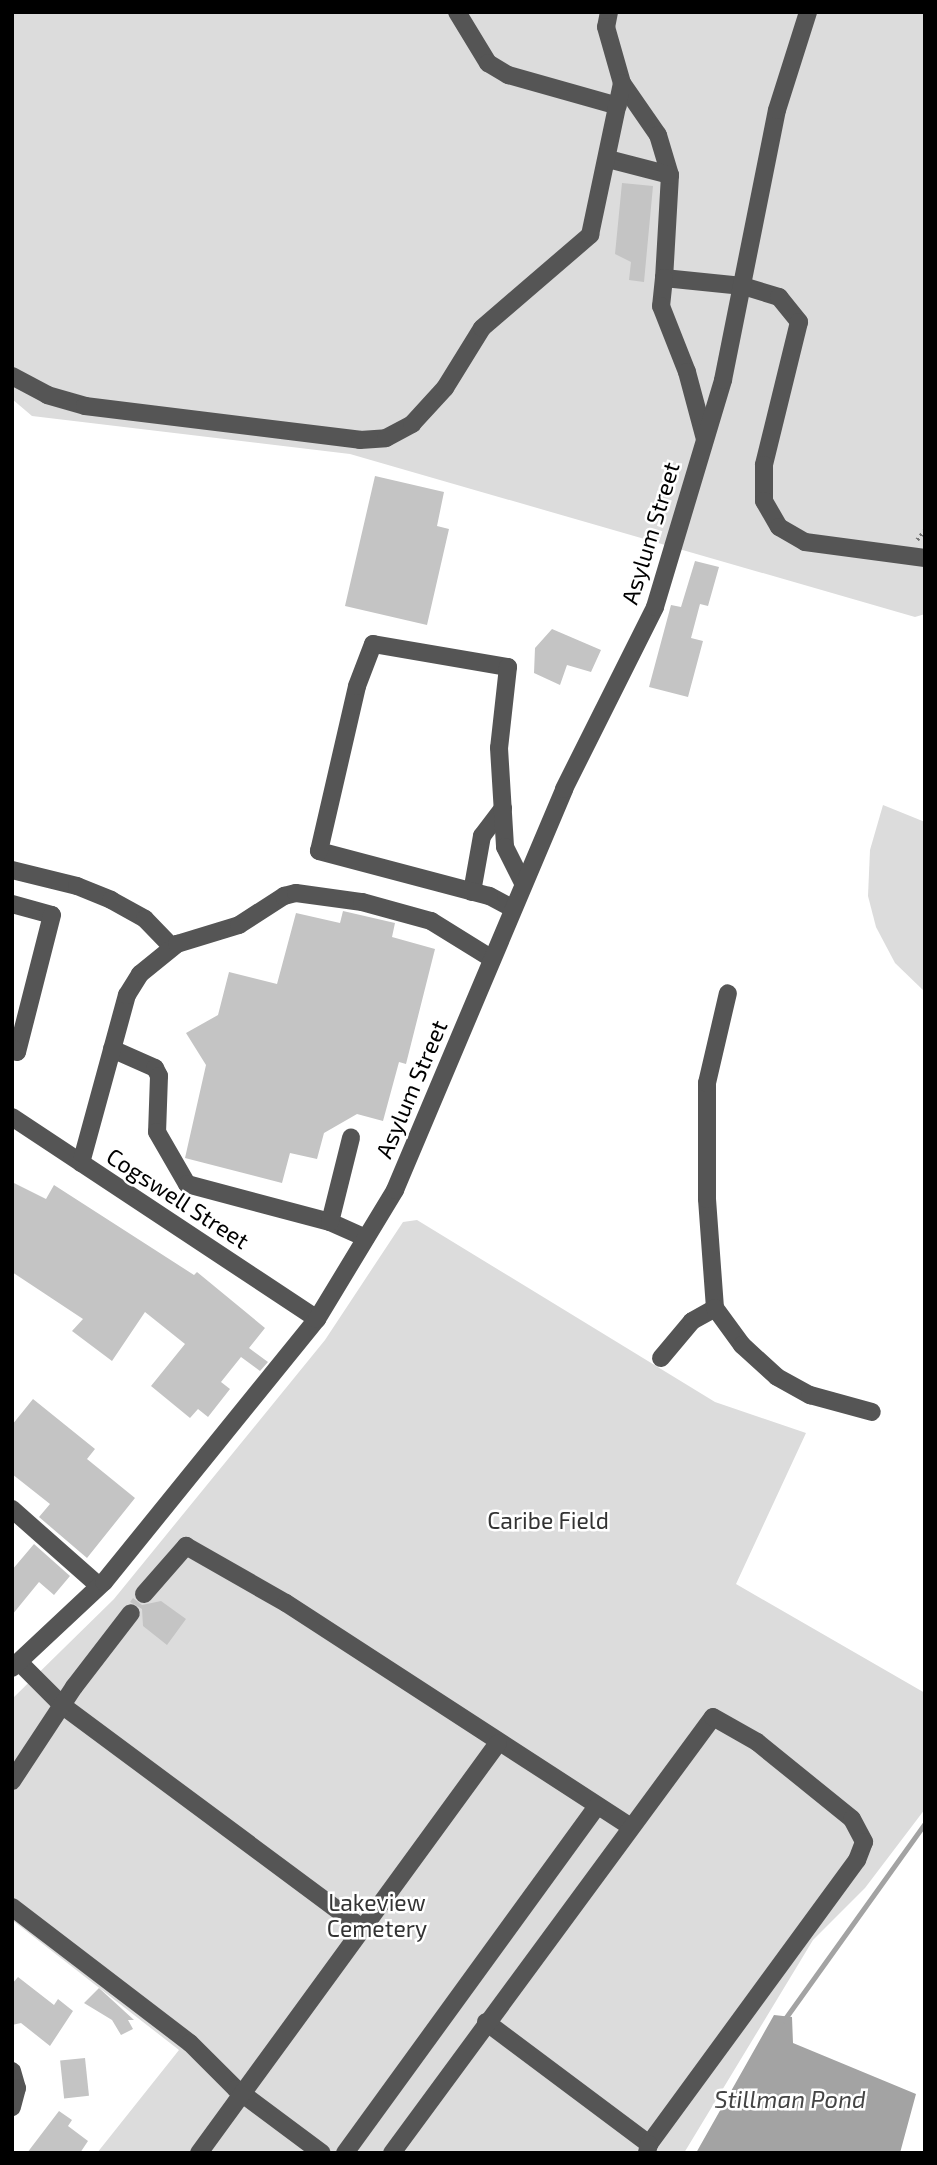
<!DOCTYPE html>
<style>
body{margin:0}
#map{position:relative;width:937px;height:2165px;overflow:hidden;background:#fff;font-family:"Exo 2",sans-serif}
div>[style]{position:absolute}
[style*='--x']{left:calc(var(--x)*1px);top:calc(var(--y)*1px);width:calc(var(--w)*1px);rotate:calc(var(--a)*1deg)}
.green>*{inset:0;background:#dcdcdc}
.water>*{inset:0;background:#a3a3a3}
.stream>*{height:5px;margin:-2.5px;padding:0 2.5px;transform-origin:2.5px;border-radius:2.5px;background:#a3a3a3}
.building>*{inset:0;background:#c4c4c4;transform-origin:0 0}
.path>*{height:3.5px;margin-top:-1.75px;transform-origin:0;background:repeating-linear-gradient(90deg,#777 0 2px,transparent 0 5.5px)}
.minor>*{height:18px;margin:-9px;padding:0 9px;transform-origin:9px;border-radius:9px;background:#555}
span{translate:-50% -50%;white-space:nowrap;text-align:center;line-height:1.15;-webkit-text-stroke:5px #fff;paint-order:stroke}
.street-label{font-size:23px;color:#000}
.park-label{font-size:23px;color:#333}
.water-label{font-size:24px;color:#444;font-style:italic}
.frame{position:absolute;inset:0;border:14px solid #000;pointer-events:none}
</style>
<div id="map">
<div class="green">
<div style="clip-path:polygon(12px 12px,925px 12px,925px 614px,915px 617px,350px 454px,32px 416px,12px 399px)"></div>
<div style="clip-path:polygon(883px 805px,925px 822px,925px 992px,895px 963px,876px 927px,868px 896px,870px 850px)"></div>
<div style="clip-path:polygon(417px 1220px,715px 1402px,806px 1433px,736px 1584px,925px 1693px,925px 1809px,865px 1888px,813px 1940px,684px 2153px,97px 2153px,179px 2050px,12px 1920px,12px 1699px,114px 1599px,325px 1340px,403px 1222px)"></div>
</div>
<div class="water">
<div style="clip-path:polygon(774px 2015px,792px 2017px,793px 2043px,916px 2094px,900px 2153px,696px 2153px)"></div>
</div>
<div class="stream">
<div style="--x:784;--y:2020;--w:242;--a:-54.4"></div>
</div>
<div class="building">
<div style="clip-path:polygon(622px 183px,653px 186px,644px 282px,629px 280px,631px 262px,615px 254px)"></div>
<div style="clip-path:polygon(375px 476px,444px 492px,437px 526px,449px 529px,427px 625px,345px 606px)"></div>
<div style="clip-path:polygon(695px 561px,719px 567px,708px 606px,700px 604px,691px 638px,703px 641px,688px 697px,649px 687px,671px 605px,681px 607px)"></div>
<div style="clip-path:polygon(552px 629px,601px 650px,591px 672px,567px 665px,560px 685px,534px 673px,535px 648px)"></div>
<div style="clip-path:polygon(343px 911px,395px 923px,392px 937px,435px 949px,406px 1064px,399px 1062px,383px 1121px,357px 1114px,324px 1133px,317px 1159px,290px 1153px,282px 1183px,185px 1158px,206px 1065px,186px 1033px,218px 1015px,229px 972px,277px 984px,296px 913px,340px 923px)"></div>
<div style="clip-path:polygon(12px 1182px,46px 1199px,54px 1185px,194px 1275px,197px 1272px,265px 1328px,249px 1348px,268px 1362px,260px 1371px,241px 1357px,221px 1382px,230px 1389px,208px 1417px,198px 1409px,190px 1418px,151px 1386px,185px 1344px,145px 1312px,112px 1361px,72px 1331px,83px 1319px,12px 1272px)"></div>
<div style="clip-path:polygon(33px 1399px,95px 1449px,87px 1459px,135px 1498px,87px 1558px,39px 1517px,50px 1504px,12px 1474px,12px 1425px)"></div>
<div style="clip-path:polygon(34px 1544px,70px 1576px,54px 1595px,39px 1582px,12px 1615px,12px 1570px)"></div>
<div style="clip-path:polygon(133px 1598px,142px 1605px,161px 1601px,186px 1619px,167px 1645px,143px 1626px,142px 1609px,130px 1602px)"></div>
<div style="clip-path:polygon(18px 1977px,54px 2005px,58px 1999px,73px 2011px,50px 2046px,21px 2023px,12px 2025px,12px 1984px)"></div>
<div style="clip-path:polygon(99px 1988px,134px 2020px,128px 2020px,133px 2029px,121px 2035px,112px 2020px,84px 2003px)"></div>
<div style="left:85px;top:2058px;width:38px;height:25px;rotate:84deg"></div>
<div style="clip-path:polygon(59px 2111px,72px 2120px,68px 2126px,88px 2141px,80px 2153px,27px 2153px)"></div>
</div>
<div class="path">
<div style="--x:917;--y:540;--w:13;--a:-51"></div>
</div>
<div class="minor">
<div style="--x:457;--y:12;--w:60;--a:58.7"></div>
<div style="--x:488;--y:63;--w:23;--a:31"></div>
<div style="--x:508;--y:75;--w:114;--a:15.7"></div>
<div style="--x:609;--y:12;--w:15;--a:101"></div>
<div style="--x:606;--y:27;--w:58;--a:74.1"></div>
<div style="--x:622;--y:83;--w:63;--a:55.3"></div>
<div style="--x:658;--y:135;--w:42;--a:73.3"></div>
<div style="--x:670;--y:175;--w:103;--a:93.3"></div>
<div style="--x:664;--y:278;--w:79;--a:5.8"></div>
<div style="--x:743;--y:286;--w:38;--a:17"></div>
<div style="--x:779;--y:297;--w:32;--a:51"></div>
<div style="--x:799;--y:322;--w:147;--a:103.8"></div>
<div style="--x:764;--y:465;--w:36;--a:90"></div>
<div style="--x:764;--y:501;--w:30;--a:60"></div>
<div style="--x:779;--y:527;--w:30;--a:30"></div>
<div style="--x:805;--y:542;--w:121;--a:7.6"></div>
<div style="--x:608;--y:159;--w:64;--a:14.5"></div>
<div style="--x:664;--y:278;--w:28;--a:96"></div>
<div style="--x:661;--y:306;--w:71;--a:68.5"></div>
<div style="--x:687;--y:372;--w:69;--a:75"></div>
<div style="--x:12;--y:376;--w:40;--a:28"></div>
<div style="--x:47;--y:395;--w:40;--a:16"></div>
<div style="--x:85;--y:406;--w:277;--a:7"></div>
<div style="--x:360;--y:440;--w:26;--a:-4"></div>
<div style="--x:386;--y:438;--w:30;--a:-28"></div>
<div style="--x:412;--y:424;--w:49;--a:-47.5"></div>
<div style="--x:445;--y:388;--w:70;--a:-58.3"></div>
<div style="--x:482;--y:328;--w:143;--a:-40.7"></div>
<div style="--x:590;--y:235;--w:155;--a:-78.1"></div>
<div style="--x:12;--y:870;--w:67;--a:13.8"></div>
<div style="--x:77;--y:886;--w:37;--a:22"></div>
<div style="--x:111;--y:900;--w:39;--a:29"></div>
<div style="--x:145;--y:919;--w:39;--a:46"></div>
<div style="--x:472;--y:892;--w:57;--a:-79.9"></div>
<div style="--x:482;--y:836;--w:35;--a:-53"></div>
<div style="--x:12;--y:904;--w:41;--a:15.4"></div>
<div style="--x:52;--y:915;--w:141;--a:104.3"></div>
<div style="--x:17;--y:1052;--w:6;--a:-141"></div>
<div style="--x:512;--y:908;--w:26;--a:-152"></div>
<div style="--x:489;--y:896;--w:176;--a:-165.2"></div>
<div style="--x:319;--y:851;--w:169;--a:-77"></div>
<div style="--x:357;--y:686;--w:45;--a:-69.1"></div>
<div style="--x:373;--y:644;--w:137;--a:9.7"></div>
<div style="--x:508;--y:667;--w:81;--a:96.3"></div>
<div style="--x:499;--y:748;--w:99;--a:86.5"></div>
<div style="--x:505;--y:847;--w:40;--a:63.4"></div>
<div style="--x:112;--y:1049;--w:47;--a:23.8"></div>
<div style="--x:155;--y:1068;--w:9;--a:63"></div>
<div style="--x:159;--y:1076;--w:56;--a:92"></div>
<div style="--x:157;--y:1132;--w:60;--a:60"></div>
<div style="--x:187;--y:1184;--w:148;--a:14.9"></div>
<div style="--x:330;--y:1222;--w:39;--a:24"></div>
<div style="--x:12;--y:1117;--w:366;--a:33.5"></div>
<div style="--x:81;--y:1163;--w:174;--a:-74.7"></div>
<div style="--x:127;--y:995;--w:25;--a:-58"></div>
<div style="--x:140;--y:974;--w:48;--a:-39"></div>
<div style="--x:177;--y:944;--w:65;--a:-17"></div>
<div style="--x:239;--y:925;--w:54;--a:-32.8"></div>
<div style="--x:284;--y:896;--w:12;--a:-14"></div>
<div style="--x:296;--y:893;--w:67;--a:7.8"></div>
<div style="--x:362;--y:902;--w:72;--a:15.4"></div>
<div style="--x:431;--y:921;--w:70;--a:31.7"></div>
<div style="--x:330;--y:1222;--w:87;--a:-76"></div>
<div style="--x:715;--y:1308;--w:109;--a:-94.2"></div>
<div style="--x:707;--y:1199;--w:116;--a:-90"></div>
<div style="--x:707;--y:1083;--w:92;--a:-76.9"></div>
<div style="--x:661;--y:1358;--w:48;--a:-50"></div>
<div style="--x:692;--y:1321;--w:26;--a:-29"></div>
<div style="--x:715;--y:1308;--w:46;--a:53.9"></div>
<div style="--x:742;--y:1345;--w:47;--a:42.4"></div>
<div style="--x:777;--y:1377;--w:38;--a:29"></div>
<div style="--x:810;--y:1395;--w:64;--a:15.3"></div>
<div style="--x:12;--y:1509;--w:116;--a:41.5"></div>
<div style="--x:144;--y:1594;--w:64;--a:-48.8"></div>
<div style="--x:186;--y:1546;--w:115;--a:29.7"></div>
<div style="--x:286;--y:1603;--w:409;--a:33"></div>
<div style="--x:19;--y:1662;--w:62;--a:45"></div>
<div style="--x:63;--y:1706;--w:374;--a:36.6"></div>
<div style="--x:12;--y:1668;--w:126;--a:-43.1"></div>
<div style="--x:104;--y:1582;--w:338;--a:-51"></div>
<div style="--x:317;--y:1319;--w:151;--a:-58.8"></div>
<div style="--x:395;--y:1190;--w:435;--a:-67.1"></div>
<div style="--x:564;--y:789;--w:203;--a:-63.4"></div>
<div style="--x:655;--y:607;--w:237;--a:-73.3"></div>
<div style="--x:723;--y:380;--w:275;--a:-78.7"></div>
<div style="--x:777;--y:110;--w:103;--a:-72.4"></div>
<div style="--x:12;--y:1781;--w:113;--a:-56.6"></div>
<div style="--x:74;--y:1687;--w:93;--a:-52.4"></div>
<div style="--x:12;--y:1907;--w:224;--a:37.4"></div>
<div style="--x:190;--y:2043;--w:65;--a:45"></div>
<div style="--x:236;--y:2089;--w:107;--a:36.7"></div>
<div style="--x:486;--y:2022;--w:204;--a:36.8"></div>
<div style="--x:12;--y:2071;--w:18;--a:74"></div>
<div style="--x:17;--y:2088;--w:20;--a:105"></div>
<div style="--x:199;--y:2153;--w:507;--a:-53.9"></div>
<div style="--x:345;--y:2153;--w:429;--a:-54"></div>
<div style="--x:392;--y:2153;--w:541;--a:-53.64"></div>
<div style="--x:713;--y:1717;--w:51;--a:29.6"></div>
<div style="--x:757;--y:1742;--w:122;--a:39"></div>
<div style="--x:852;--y:1819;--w:26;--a:62"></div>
<div style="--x:864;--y:1842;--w:19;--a:111"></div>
<div style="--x:857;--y:1860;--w:352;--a:126.2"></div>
<div style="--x:649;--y:2144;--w:9;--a:103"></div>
</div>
<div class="street-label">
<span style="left:650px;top:533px;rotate:-73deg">Asylum Street</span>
<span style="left:411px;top:1089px;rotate:-67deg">Asylum Street</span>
<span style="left:178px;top:1198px;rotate:33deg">Cogswell Street</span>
</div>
<div class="park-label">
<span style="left:548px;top:1520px">Caribe Field</span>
<span style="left:377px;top:1915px">Lakeview<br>Cemetery</span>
</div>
<div class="water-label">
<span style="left:790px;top:2099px">Stillman Pond</span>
</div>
<div class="frame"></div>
</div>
